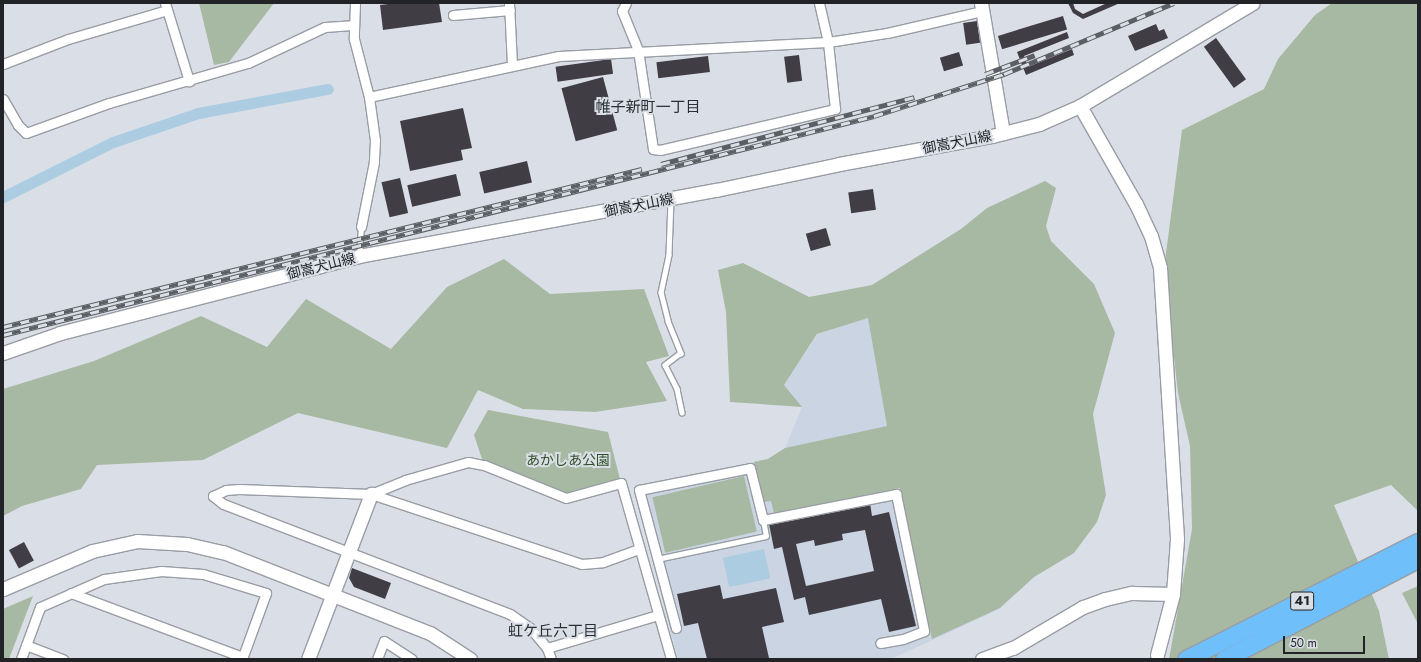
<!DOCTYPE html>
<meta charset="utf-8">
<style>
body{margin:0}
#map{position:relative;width:1421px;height:662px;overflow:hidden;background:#dadfe7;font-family:Jost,"Noto Sans JP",sans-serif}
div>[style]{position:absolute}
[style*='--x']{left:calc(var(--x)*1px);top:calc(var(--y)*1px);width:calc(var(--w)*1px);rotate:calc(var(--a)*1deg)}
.built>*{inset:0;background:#cad4e2}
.green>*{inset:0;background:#a7b9a2;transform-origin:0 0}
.water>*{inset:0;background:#accce2;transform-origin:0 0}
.canal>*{height:11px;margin:-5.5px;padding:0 5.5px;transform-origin:5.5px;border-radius:5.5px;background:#accce2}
.building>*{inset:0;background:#413d44;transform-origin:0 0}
.roads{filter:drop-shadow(1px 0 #989da4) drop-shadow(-1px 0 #989da4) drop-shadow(0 1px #989da4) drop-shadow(0 -1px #989da4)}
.lane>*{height:4.5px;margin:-2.25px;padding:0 2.25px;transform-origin:2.25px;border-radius:2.25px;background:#fff}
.street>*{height:9px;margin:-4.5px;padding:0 4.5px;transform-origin:4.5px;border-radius:4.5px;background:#fff}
.secondary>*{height:13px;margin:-6.5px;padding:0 6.5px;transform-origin:6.5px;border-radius:6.5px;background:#fff}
.highway>*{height:17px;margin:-8.5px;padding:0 8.5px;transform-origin:8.5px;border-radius:8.5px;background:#6fbffb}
.rail>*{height:4.5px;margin-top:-2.25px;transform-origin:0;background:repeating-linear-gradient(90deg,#dadfe7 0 9px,#5b5e62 0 18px);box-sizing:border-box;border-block:1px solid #5b5e62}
span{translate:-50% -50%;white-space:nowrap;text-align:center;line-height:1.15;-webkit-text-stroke:4px #dadfe7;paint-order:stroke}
.shield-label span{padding:1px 3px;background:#dadfe7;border:1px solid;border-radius:3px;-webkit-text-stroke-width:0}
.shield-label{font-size:13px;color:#212326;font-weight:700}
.street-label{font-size:14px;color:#212326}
.park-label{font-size:14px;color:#315027}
.neighbourhood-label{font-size:15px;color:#2a2e34}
.frame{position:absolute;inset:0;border:4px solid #212326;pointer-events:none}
.scale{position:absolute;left:1283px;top:636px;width:82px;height:18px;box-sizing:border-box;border:2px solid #212326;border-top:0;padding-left:5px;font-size:12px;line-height:14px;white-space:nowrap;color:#212326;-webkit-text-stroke:3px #dadfe7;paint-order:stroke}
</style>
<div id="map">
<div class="built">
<div style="clip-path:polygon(868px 317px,1074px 553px,1034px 577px,1000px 608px,987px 615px,891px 659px,678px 659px,633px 487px,768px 459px,785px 448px,802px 407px,784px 385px,818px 334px)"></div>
</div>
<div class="green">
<div style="clip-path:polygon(199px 3px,274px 3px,229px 62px,214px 65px)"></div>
<div style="clip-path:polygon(1332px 3px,1418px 3px,1418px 511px,1391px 485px,1334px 505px,1379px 611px,1389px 659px,1169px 659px,1192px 529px,1190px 446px,1178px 393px,1164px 269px,1182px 130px,1264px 89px,1278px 59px,1315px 15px)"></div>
<div style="clip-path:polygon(1045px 181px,1056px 188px,1046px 226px,1051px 241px,1094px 284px,1115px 333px,1093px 414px,1106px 495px,1097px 522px,1074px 553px,1034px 577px,1000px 608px,932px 639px,900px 488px,774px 513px,771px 501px,763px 502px,754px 462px,768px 459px,785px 448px,887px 426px,868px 318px,817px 334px,784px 385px,802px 407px,730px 402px,726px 312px,718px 270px,743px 263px,809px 297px,872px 285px,961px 229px,987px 208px)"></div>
<div style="clip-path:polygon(504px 259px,550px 294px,644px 289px,669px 356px,646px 362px,667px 401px,595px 412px,523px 409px,478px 390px,447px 448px,298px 413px,203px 460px,97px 465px,81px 489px,22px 506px,3px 516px,3px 389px,94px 361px,201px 316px,267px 347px,306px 299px,391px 349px,447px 287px)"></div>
<div style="clip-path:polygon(488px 410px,608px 432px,621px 483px,566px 498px,484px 465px,474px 435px)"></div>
<div style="left:744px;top:476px;width:57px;height:94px;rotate:77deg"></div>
<div style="clip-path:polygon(1418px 586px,1418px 624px,1402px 593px)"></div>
<div style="clip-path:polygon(33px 596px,9px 659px,3px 659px,3px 609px)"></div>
</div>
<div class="water">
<div style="left:764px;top:549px;width:30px;height:42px;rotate:78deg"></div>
</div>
<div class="canal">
<div style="--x:3;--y:197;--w:123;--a:-26.6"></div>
<div style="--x:113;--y:142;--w:90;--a:-18.8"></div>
<div style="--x:198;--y:113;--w:132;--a:-10.5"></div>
</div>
<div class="building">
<div style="clip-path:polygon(396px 3px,439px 3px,442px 22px,383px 30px,380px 5px)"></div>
<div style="clip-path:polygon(1068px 3px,1073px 3px,1075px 9px,1083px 14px,1107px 3px,1120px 3px,1083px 19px,1073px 13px)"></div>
<div style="left:1063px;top:16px;width:14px;height:68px;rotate:73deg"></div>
<div style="left:977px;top:21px;width:22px;height:14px;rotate:82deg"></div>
<div style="clip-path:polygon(1156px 24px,1159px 31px,1164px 29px,1168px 38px,1135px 51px,1128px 36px)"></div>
<div style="clip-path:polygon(1067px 32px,1069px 38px,1024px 56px,1028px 67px,1072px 49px,1074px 55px,1026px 75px,1017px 52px)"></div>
<div style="left:1216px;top:38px;width:51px;height:15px;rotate:54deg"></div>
<div style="left:959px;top:52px;width:14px;height:20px;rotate:73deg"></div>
<div style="left:799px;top:55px;width:26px;height:15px;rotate:83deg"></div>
<div style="left:708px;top:56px;width:16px;height:52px;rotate:83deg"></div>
<div style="left:611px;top:59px;width:15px;height:56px;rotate:82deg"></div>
<div style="left:603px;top:77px;width:55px;height:43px;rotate:75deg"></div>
<div style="clip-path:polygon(463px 108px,472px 148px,461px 150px,463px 160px,410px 171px,400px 121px)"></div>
<div style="left:527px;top:161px;width:22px;height:49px;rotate:77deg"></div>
<div style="left:456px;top:174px;width:22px;height:50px;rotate:77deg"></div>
<div style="left:400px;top:178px;width:36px;height:19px;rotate:77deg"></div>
<div style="left:873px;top:189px;width:21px;height:25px;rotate:82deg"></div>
<div style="left:826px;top:228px;width:18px;height:21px;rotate:74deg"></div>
<div style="clip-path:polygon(evenodd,870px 503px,872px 516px,889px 512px,916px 626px,889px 632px,881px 599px,809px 615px,805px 597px,794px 600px,782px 547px,774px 549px,769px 524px,870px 503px,865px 530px,874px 571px,806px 586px,796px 544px,814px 540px,815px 546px,843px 540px,842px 534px,865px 530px)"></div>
<div style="left:24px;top:542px;width:21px;height:17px;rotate:62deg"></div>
<div style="clip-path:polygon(352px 568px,391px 583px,385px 599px,354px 587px,349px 578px)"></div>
<div style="clip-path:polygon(720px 585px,723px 599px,776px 588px,784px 622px,762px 627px,769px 658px,707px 659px,698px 623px,684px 626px,677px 594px)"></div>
</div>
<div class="roads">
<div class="lane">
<div style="--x:671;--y:200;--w:55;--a:92.1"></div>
<div style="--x:669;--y:255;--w:38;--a:102"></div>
<div style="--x:661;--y:292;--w:30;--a:76"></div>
<div style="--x:668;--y:321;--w:35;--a:68"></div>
<div style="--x:681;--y:353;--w:20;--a:143"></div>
<div style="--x:665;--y:365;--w:27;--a:63"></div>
<div style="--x:677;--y:389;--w:24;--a:78"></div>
<div style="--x:359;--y:255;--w:28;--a:-86"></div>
<div style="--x:657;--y:559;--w:111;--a:-11.9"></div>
<div style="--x:766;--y:536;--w:16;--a:-101"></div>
</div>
<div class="street">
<div style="--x:165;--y:3;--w:82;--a:72.9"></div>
<div style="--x:355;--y:3;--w:36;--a:92"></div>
<div style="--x:354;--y:39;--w:60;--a:75.5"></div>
<div style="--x:369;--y:97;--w:43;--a:82.1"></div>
<div style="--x:375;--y:140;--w:22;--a:93"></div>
<div style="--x:374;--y:162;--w:66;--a:101.3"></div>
<div style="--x:509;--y:3;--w:61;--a:87.2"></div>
<div style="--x:626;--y:3;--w:9;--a:117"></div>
<div style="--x:622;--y:11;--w:42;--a:67.7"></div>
<div style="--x:638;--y:50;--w:100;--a:81.4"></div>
<div style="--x:653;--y:149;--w:7;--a:8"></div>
<div style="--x:660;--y:150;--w:180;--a:-13.2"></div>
<div style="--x:835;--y:109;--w:67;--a:-96"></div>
<div style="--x:828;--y:42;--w:40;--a:-103"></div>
<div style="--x:453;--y:15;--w:57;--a:-5"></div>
<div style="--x:3;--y:64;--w:70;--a:-21"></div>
<div style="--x:68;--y:39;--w:103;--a:-16.3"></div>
<div style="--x:369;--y:97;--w:194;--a:-12.2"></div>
<div style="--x:559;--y:56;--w:269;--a:-3"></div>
<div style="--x:828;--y:42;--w:60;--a:-8.7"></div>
<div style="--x:887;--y:33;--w:98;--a:-13"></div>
<div style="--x:3;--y:99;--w:30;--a:60"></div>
<div style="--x:18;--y:125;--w:11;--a:45"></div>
<div style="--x:26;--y:133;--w:88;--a:-19.9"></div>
<div style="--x:109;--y:103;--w:145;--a:-16.1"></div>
<div style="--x:248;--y:63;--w:85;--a:-25.1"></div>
<div style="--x:325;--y:27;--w:27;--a:-4"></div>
<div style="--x:371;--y:494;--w:37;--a:-22"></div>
<div style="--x:405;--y:480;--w:66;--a:-15.9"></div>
<div style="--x:468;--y:462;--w:16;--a:11"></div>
<div style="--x:484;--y:465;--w:88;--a:21.9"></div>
<div style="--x:566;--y:498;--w:57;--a:-15.3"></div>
<div style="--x:621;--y:483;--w:183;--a:74.1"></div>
<div style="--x:71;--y:593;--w:183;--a:20.5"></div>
<div style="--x:676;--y:628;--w:143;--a:-105"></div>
<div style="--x:639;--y:490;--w:113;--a:-11.2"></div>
<div style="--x:750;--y:468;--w:54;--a:76"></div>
<div style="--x:763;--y:520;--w:136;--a:-11.1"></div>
<div style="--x:896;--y:494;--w:140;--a:78.4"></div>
<div style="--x:924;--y:631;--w:22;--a:159"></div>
<div style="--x:903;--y:639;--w:23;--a:170"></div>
<div style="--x:26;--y:645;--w:40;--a:21"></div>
<div style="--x:547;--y:648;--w:116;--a:-16.6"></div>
<div style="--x:21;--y:659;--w:55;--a:-69.9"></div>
<div style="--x:40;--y:607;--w:70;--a:-23.6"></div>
<div style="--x:104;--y:579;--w:58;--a:-8"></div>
<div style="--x:161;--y:571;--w:42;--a:4.1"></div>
<div style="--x:203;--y:574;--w:66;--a:16.8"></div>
<div style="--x:266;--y:593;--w:70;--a:110"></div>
<div style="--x:377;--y:659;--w:19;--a:-69"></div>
<div style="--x:384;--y:641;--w:33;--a:33"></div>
<div style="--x:551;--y:659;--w:12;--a:-110"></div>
<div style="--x:547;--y:648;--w:26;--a:-130"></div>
<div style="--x:530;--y:628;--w:24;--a:-145"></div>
<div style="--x:510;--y:614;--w:307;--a:-159"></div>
<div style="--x:223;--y:504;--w:13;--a:-141"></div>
<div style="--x:213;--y:496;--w:14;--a:-25"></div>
<div style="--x:226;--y:490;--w:13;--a:-4"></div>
<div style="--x:239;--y:489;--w:132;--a:2.2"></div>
<div style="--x:371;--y:494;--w:222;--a:18.4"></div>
<div style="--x:582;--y:564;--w:21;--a:-5"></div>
<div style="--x:603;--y:562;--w:38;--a:-20"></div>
</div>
<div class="secondary">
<div style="--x:981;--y:3;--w:132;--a:80.4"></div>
<div style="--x:1080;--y:106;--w:113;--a:60.3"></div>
<div style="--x:1136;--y:204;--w:35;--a:65"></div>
<div style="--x:1151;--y:236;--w:33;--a:74"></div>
<div style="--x:1160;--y:268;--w:272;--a:86.4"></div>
<div style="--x:1177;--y:539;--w:55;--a:94.2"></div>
<div style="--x:1173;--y:594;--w:63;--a:104.7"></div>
<div style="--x:3;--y:353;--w:60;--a:-19.3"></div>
<div style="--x:60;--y:333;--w:309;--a:-14.4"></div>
<div style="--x:359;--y:256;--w:363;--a:-10.5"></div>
<div style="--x:716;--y:190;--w:126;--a:-11.9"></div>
<div style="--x:839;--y:164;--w:156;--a:-10.4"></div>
<div style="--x:992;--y:136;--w:49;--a:-14.3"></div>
<div style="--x:1039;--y:124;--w:45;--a:-23.7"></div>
<div style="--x:1080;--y:106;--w:201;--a:-30.8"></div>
<div style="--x:3;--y:589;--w:97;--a:-23.1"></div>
<div style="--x:92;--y:551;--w:46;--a:-12.5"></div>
<div style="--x:137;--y:541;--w:50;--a:3.4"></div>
<div style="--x:187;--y:544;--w:37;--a:13"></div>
<div style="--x:223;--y:552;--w:222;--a:21.4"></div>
<div style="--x:430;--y:633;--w:48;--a:33"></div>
<div style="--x:308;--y:659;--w:177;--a:-69.1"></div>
<div style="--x:982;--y:659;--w:33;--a:-20"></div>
<div style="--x:1013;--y:648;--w:81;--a:-30.4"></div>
<div style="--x:1083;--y:607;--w:23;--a:-20"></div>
<div style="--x:1105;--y:599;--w:28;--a:-13"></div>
<div style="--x:1132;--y:593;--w:41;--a:1.4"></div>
</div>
<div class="highway">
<div style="--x:1186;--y:659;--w:260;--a:-26.8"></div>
<div style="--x:1224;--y:659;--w:218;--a:-27.3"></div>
</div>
</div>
<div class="rail">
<div style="--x:985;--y:74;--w:53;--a:-20.8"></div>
<div style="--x:661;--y:164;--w:262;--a:-14.8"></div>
<div style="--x:3;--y:327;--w:658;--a:-13.89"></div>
<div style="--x:3;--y:335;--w:898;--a:-14.11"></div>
<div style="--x:874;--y:116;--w:137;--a:-17.9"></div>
<div style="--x:1004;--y:74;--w:184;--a:-22.7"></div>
</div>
<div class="shield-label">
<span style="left:1302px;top:601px">41</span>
</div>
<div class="street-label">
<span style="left:957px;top:142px;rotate:-11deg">御嵩犬山線</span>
<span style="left:639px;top:205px;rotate:-11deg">御嵩犬山線</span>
<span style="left:321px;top:266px;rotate:-14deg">御嵩犬山線</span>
</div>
<div class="park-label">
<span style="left:568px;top:460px">あかしあ公園</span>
</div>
<div class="neighbourhood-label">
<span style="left:648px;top:108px">帷子新町一丁目</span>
<span style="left:553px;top:632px">虹ケ丘六丁目</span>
</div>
<div class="frame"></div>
<div class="scale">50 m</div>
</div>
